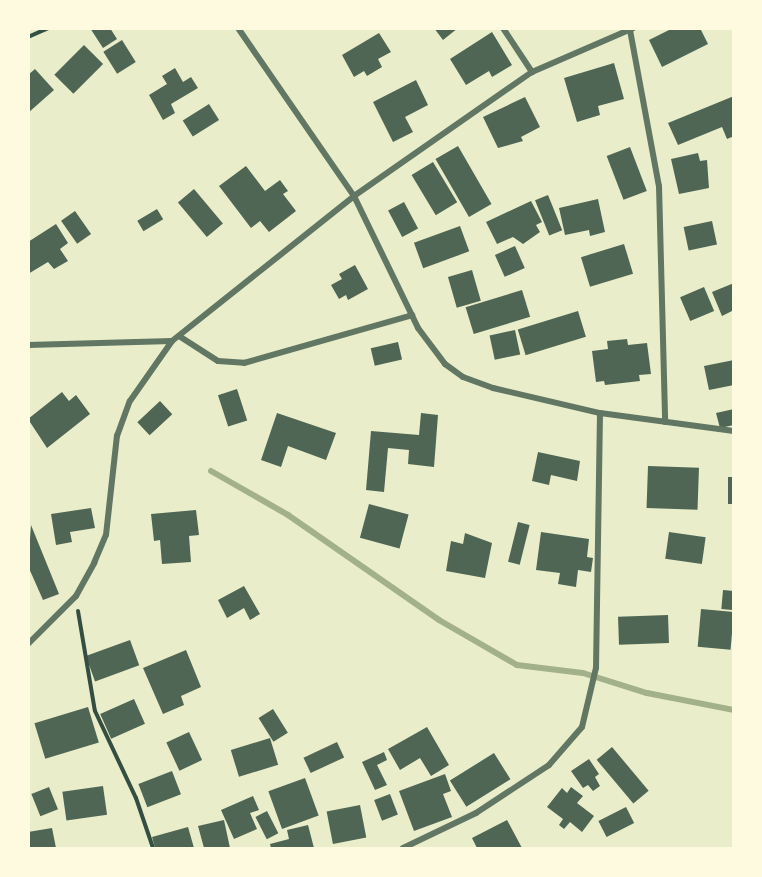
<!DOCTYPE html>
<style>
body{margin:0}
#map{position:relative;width:762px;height:877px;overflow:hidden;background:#e9edc9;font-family:"Fira Sans",sans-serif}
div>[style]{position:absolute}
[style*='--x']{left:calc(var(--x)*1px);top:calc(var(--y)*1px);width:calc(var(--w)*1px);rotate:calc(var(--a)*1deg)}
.stream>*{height:6px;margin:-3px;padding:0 3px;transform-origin:3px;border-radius:3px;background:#a3b18a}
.building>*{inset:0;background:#4f6655;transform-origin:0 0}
.path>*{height:4px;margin:-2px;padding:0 2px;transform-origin:2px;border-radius:2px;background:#344e41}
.minor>*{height:6px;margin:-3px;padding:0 3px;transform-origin:3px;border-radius:3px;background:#617663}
span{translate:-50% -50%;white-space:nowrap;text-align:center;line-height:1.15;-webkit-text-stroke:4.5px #fefae0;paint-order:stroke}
.frame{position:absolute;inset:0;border:30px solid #fefae0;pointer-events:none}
</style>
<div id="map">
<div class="stream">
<div style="--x:211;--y:471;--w:89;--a:29.7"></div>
<div style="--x:288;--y:515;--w:184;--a:34.8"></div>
<div style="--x:439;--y:620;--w:90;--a:30"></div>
<div style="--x:517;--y:665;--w:66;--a:6.9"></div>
<div style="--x:583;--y:673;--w:67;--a:17.4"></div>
<div style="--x:647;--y:693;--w:89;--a:11.1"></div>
</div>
<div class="building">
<div style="clip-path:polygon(90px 28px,110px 28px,117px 39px,103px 48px)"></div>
<div style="clip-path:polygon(434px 28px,458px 28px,443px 40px)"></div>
<div style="clip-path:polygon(673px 28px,700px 28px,708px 44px,662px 67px,649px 40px)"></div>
<div style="clip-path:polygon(492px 32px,512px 65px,492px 77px,489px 71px,466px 85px,450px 59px)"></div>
<div style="clip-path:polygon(379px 33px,391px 52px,378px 59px,382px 67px,367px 76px,364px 71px,354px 77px,342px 55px)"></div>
<div style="left:122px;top:40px;width:26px;height:22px;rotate:58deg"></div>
<div style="left:84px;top:45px;width:27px;height:42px;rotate:45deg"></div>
<div style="clip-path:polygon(614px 63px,624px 99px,598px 106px,600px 115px,577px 122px,564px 78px)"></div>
<div style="clip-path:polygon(175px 68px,183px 82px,191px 77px,198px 88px,171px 104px,175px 113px,163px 120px,149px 95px,167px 84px,162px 76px)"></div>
<div style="clip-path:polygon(35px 69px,54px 90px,28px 113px,28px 75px)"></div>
<div style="clip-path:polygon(416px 80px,428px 105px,405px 117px,413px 132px,393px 142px,373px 102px)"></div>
<div style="clip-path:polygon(734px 96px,734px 136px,727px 139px,722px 127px,678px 145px,668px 123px)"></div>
<div style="clip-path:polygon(525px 97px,540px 127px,521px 137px,523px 141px,498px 148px,483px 117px)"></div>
<div style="left:209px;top:104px;width:19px;height:31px;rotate:58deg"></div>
<div style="left:458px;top:146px;width:67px;height:26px;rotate:60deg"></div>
<div style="left:630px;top:147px;width:47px;height:25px;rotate:69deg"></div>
<div style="clip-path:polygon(698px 153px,700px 161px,707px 160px,709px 188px,679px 194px,671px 159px)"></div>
<div style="left:433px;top:162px;width:47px;height:25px;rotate:59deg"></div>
<div style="clip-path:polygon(246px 166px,265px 191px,280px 180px,288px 191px,283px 194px,296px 211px,269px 232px,260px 221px,251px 228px,219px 186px)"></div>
<div style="left:194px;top:189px;width:45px;height:21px;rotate:50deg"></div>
<div style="left:548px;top:195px;width:38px;height:14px;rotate:68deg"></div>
<div style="clip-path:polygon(598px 199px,605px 232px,590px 236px,589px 230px,565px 235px,559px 208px)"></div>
<div style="clip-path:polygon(531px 201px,542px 222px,536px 225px,540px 232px,523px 244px,513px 237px,497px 244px,486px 222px)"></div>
<div style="left:404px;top:202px;width:30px;height:18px;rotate:62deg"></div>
<div style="left:157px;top:209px;width:12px;height:23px;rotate:59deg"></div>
<div style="left:75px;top:211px;width:28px;height:17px;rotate:55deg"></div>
<div style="left:712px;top:221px;width:24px;height:29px;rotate:78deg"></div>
<div style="clip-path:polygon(56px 224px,68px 243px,60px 249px,68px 261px,54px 269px,48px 262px,28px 274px,28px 242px)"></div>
<div style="left:460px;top:226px;width:27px;height:49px;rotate:70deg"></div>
<div style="left:624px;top:244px;width:31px;height:45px;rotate:73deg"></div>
<div style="left:515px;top:246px;width:24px;height:22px;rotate:66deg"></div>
<div style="clip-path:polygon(355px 265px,368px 289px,348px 300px,346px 295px,339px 299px,331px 285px,342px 279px,339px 274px)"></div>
<div style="left:472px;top:270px;width:32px;height:25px;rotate:74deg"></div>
<div style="clip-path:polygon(734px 283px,734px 310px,722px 316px,712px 292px)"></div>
<div style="left:704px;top:287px;width:26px;height:26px;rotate:67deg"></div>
<div style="left:522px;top:290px;width:28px;height:59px;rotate:73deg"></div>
<div style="left:578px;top:311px;width:27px;height:63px;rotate:73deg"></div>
<div style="left:515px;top:330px;width:25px;height:26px;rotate:78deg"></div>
<div style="clip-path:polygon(627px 339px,628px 345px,647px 343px,651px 374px,639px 375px,640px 381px,605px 385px,604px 381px,596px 382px,592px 351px,608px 349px,607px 341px)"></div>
<div style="left:398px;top:342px;width:18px;height:28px;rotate:77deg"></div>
<div style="clip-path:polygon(734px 360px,734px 385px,709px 390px,704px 366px)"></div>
<div style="left:237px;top:389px;width:33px;height:20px;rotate:72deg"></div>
<div style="clip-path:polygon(62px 392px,69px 401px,76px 395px,90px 414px,47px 448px,28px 419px)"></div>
<div style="left:160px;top:401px;width:18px;height:31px;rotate:47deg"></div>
<div style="clip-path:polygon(734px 409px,734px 425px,720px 428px,716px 413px)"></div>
<div style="clip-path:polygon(277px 413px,336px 433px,326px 460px,288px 446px,281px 467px,261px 460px)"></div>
<div style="clip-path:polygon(421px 413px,438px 415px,434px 467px,408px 464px,409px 450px,388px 448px,384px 492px,366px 490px,371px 431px,419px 435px)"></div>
<div style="clip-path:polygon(538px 452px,580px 461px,577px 481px,551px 475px,549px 485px,532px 481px)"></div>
<div style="left:648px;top:466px;width:51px;height:42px;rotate:2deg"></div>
<div style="left:728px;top:477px;width:6px;height:27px"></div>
<div style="left:369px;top:504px;width:41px;height:35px;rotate:15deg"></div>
<div style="clip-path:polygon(91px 508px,95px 528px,70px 532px,72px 542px,56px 545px,51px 514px)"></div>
<div style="clip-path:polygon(196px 510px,199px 535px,189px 536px,191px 562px,162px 564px,160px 540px,154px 541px,151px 514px)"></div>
<div style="left:518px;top:522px;width:12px;height:41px;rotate:14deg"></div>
<div style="clip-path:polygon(31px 525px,59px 594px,43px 600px,28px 566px)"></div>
<div style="clip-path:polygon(541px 532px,589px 539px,587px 557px,593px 558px,591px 572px,578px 570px,576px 587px,558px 584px,560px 573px,536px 570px)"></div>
<div style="left:669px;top:532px;width:37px;height:27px;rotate:8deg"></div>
<div style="clip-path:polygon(465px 533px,492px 543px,485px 578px,446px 571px,451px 541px,463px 544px)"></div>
<div style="clip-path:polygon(244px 586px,260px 614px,250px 620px,244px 608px,227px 618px,218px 600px)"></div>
<div style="left:723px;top:590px;width:11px;height:19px;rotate:5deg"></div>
<div style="left:701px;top:609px;width:33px;height:38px;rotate:5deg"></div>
<div style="left:668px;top:615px;width:28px;height:50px;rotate:88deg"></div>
<div style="left:130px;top:640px;width:27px;height:47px;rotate:70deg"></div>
<div style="clip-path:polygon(186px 650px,201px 687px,181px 696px,184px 705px,163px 714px,143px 668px)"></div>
<div style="left:134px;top:699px;width:27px;height:37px;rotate:66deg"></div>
<div style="left:88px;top:707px;width:37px;height:56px;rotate:73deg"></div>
<div style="left:273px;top:709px;width:28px;height:17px;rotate:58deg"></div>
<div style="clip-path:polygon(427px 727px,449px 765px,431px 776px,420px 758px,400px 770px,388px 749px)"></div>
<div style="left:189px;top:732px;width:31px;height:25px;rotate:65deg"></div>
<div style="left:270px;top:738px;width:28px;height:41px;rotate:73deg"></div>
<div style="left:337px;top:742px;width:17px;height:37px;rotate:65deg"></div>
<div style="left:612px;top:747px;width:57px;height:20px;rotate:50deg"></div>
<div style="clip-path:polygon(384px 752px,387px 760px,377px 765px,387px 785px,375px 790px,362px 762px)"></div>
<div style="left:494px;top:753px;width:31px;height:52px;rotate:58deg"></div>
<div style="clip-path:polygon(589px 759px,599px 774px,595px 777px,600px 786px,593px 791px,588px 785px,583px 788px,571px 771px)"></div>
<div style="left:172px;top:771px;width:25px;height:36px;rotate:69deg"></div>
<div style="clip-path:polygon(445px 774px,451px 791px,443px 794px,452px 817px,414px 831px,399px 791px)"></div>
<div style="left:305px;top:778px;width:40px;height:39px;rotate:70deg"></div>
<div style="left:103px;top:786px;width:29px;height:41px;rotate:82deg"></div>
<div style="left:49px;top:787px;width:24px;height:19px;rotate:68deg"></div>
<div style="clip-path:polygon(571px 787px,583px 796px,577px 803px,594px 816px,582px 832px,570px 822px,564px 829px,559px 825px,563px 819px,547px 807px,562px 788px,567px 793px)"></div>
<div style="left:390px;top:794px;width:22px;height:17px;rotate:69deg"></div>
<div style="clip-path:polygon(253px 796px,259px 810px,250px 813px,257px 829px,234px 839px,221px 810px)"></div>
<div style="left:360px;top:805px;width:33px;height:34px;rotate:79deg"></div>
<div style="left:626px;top:807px;width:18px;height:31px;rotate:63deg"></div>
<div style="left:267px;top:811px;width:25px;height:13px;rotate:63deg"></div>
<div style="clip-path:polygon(224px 820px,230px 848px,204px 848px,198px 826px)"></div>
<div style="clip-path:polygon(507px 820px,522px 848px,477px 848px,472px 838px)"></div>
<div style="clip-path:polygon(308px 825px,314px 848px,271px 848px,270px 844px,289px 839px,287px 830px)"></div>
<div style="clip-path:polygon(188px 827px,194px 848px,155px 848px,152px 837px)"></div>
<div style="clip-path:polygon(52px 828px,56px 848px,28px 848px,28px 832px)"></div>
</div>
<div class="path">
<div style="--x:28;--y:37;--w:22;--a:-24"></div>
<div style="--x:78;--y:611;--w:101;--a:80.4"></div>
<div style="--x:95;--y:711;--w:96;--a:64.8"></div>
<div style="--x:136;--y:798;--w:53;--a:71.2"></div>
</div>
<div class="minor">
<div style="--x:238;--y:28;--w:204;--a:55.4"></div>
<div style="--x:354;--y:196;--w:147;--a:64.1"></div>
<div style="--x:418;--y:328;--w:45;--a:53.1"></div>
<div style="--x:445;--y:364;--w:22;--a:36"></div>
<div style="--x:463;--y:377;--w:32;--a:20"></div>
<div style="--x:493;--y:388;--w:110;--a:13.2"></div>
<div style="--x:600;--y:413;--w:135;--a:7.7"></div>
<div style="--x:503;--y:28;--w:53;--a:56.6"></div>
<div style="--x:630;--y:30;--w:159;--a:79.5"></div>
<div style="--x:659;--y:186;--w:236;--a:88.5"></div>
<div style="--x:179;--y:336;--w:46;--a:32.7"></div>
<div style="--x:218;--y:361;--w:26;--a:4"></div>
<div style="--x:244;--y:363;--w:175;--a:-15.9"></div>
<div style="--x:28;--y:345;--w:144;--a:-1.6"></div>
<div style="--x:28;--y:644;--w:68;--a:-45"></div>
<div style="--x:76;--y:596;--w:38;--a:-61"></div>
<div style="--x:94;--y:563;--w:30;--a:-67"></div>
<div style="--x:106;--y:535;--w:100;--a:-83.7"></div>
<div style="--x:117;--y:436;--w:37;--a:-70"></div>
<div style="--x:130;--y:401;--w:73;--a:-55"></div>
<div style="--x:172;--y:341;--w:233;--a:-38.5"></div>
<div style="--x:354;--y:196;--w:217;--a:-34.9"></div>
<div style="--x:532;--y:72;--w:110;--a:-23.5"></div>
<div style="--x:403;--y:848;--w:81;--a:-25.6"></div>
<div style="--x:476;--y:813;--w:87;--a:-33.3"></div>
<div style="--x:549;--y:765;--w:50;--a:-49"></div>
<div style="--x:582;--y:727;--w:61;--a:-76.7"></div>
<div style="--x:596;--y:668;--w:255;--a:-89.1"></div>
</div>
<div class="frame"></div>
</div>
